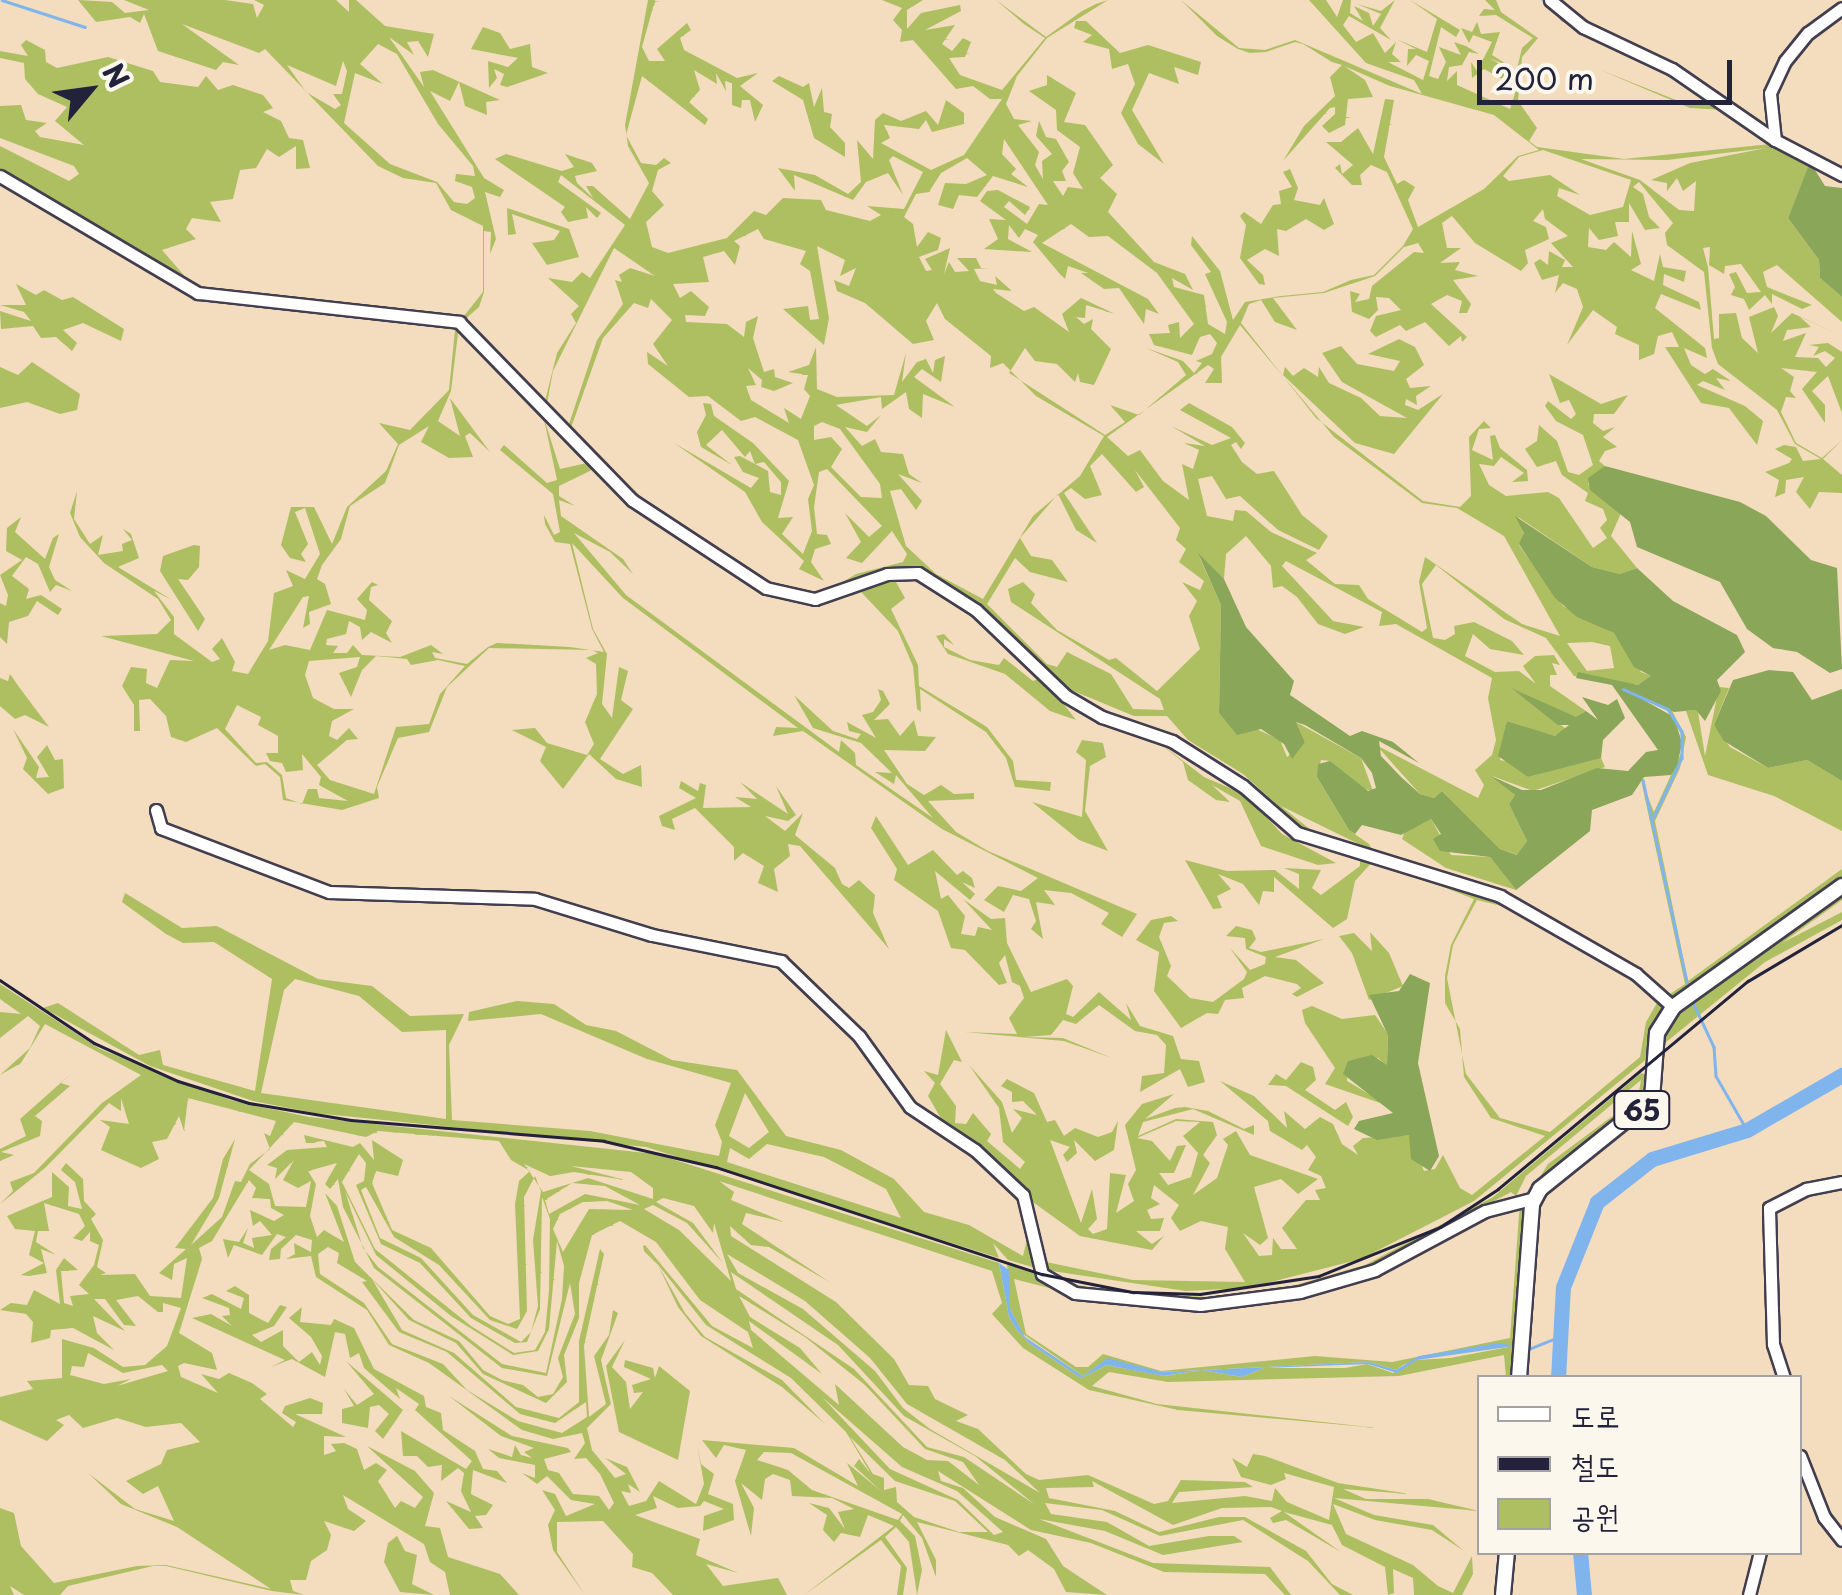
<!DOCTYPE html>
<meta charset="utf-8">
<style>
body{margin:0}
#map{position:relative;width:1842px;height:1595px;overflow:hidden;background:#f4dcbe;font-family:"Playpen Sans","Poor Story",sans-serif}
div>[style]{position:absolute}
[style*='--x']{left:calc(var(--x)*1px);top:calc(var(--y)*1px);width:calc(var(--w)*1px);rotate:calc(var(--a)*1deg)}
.green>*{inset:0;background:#aebf62}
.forest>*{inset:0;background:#8aa658}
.water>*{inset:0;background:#80b4ed}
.stream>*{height:2.5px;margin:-1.25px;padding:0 1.25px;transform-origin:1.25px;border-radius:1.25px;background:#80b4ed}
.river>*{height:15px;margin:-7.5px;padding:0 7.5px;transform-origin:7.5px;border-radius:7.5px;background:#80b4ed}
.roads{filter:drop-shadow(2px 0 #423e4f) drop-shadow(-2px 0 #423e4f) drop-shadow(0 2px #423e4f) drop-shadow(0 -2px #423e4f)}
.minor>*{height:11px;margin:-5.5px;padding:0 5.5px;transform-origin:5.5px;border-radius:5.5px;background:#fff}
.major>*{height:14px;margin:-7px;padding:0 7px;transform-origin:7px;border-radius:7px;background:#fff}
.rail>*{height:2.5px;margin:-1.25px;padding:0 1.25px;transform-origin:1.25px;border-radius:1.25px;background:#22223b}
span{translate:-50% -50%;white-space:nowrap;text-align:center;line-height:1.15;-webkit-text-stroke:8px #fbf7ec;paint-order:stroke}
.shield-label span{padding:2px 8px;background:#fbf7ec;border:2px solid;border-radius:8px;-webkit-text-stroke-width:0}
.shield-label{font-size:28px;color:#22223b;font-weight:700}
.legend{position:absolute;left:1477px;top:1375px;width:325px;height:180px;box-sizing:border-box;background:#fbf7ec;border:2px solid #a4a2a5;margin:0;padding:12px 18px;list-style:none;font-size:30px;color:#22223b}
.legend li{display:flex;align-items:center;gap:20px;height:50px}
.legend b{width:50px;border:2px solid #a4a2a5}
.north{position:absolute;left:40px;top:40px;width:100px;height:100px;-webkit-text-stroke:8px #fbf7ec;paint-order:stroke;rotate:61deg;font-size:28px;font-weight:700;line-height:40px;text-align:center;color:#22223b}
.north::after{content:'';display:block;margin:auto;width:35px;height:45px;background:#22223b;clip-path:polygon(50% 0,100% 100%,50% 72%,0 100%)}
.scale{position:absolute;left:1477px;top:60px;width:255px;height:45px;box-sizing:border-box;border:5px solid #22223b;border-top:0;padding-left:12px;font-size:30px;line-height:35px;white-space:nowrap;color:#22223b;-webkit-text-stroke:8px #fbf7ec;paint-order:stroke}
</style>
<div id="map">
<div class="green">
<div style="clip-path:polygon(evenodd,78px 0,112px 2px,125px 13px,149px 10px,124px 0,225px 0,253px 4px,257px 18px,264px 5px,254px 0,336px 0,349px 12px,349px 0,356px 0,385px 26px,434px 34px,428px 57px,418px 41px,407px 42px,414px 55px,389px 37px,424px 87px,420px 72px,433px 70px,500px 100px,486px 102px,487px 115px,465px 106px,459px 82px,450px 101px,430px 91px,484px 178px,504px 190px,500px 197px,485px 192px,496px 239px,490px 254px,491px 232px,484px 231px,484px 292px,479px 307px,462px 322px,460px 321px,483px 292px,483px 226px,451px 210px,436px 183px,403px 178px,378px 166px,265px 49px,259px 53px,182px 24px,239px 65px,223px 62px,216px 70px,158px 51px,144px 14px,140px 23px,130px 17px,96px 22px,78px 0,378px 44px,397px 54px,438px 124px,473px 166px,475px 176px,456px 174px,455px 181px,472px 187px,475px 198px,467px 204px,454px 202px,437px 182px,390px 164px,344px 123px,355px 73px,383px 84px,360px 64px,378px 44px,78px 0,343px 61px,347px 71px,342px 94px,333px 94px,341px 105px,335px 109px,306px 92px,287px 65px,336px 86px,343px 61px)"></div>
<div style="clip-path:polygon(evenodd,648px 0,655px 0,642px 47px,649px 61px,665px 61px,657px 49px,687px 23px,691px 30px,680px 38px,684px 50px,737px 78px,758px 73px,740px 86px,763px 105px,755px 122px,750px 100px,742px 100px,741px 108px,732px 105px,732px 83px,725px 81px,726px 91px,716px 73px,717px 84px,694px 70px,700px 90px,689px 102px,708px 119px,705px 125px,642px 76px,626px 135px,641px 163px,656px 165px,664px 158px,671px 163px,658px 170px,652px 191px,664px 205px,646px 222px,652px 247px,668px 253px,727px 238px,754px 211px,766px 215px,783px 198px,821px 200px,826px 210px,870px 221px,881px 215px,867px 206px,904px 209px,923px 172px,893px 156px,889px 160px,903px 195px,888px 173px,866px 182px,853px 200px,794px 175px,795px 191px,778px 168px,815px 175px,848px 194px,861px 182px,857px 140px,873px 159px,875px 120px,883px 113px,901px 121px,926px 111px,938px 125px,946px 100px,964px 113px,964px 124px,932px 132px,926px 120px,919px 129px,884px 125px,890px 138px,881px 143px,931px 170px,964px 155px,1002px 99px,990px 99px,973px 86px,956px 89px,913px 40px,900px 42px,902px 30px,893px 20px,902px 8px,882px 0,923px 0,907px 10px,907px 29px,921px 13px,960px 5px,961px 11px,925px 30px,955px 25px,942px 44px,952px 51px,963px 38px,971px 42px,965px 57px,949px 58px,960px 75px,1002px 90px,1045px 38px,1024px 24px,996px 0,1046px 37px,1082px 11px,1096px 4px,1108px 0,1047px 38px,1017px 76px,1006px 104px,1014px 119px,1032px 121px,1018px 125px,1039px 152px,1035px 165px,1043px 179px,1042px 161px,1052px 154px,1036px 136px,1039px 121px,1046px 137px,1056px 139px,1069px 162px,1062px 171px,1066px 181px,1053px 181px,1063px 196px,1068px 187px,1083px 189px,1073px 173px,1080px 147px,1057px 130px,1056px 110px,1029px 91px,1047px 85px,1047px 75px,1076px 93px,1064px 122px,1085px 125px,1113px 165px,1100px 178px,1117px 194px,1108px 212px,1154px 262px,1185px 274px,1193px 290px,1172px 278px,1174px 287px,1204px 295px,1208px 324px,1225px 334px,1227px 322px,1205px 274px,1211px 272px,1191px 245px,1192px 236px,1220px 271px,1233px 320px,1245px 302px,1281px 296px,1323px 292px,1351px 280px,1374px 275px,1403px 246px,1413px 229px,1387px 172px,1371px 165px,1360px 175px,1362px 185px,1352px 185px,1335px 168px,1340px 164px,1342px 174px,1353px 165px,1326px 142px,1341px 142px,1358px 128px,1373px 154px,1385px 99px,1394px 100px,1384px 157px,1397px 184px,1404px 180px,1415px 187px,1408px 200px,1418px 227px,1484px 189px,1518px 156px,1539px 150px,1494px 115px,1390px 86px,1344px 66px,1365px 80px,1373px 97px,1348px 99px,1345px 125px,1329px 133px,1322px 126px,1335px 114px,1335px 107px,1330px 108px,1283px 161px,1304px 126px,1335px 96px,1330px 77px,1342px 65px,1332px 62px,1303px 44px,1295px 42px,1266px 52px,1250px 53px,1238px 49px,1217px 36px,1181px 0,1239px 48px,1265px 50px,1295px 40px,1422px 94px,1414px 80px,1366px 63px,1309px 0,1326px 0,1337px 17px,1343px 0,1351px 0,1350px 13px,1363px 21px,1354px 6px,1369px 13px,1373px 26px,1381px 14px,1357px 4px,1381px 11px,1395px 0,1380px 28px,1391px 40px,1349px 16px,1343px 25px,1356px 42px,1373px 33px,1385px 53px,1396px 42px,1392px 54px,1401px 62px,1388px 62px,1423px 80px,1429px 61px,1416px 55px,1407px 66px,1408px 49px,1416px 49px,1396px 39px,1427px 52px,1437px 19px,1410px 0,1460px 30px,1456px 37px,1441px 27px,1429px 76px,1438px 79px,1446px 62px,1439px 47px,1461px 55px,1454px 42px,1466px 46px,1479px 54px,1469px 52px,1462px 65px,1449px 67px,1447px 81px,1457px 71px,1457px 85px,1510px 109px,1517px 87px,1484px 69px,1472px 78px,1471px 62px,1477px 71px,1492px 42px,1473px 35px,1469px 43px,1461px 28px,1472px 32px,1477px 22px,1481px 34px,1500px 32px,1492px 55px,1513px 68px,1489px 58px,1516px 73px,1522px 48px,1533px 38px,1496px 15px,1479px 16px,1484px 9px,1495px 10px,1485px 0,1496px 0,1501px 12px,1538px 38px,1522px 57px,1518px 101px,1537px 128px,1529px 141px,1537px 147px,1624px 159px,1771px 144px,1725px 110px,1690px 108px,1598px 69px,1681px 102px,1718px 105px,1642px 59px,1561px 21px,1547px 0,1576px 25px,1671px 71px,1779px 145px,1842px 177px,1830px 178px,1810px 163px,1788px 218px,1819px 260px,1820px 278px,1842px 297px,1842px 322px,1777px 265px,1763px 272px,1767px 287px,1812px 305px,1802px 309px,1772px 294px,1772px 304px,1765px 295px,1749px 310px,1744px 299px,1731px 295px,1735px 287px,1729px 274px,1736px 272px,1747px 293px,1761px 292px,1741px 264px,1725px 266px,1724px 274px,1709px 265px,1710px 247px,1703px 248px,1708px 267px,1714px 339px,1719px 338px,1719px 314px,1736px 313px,1742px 338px,1758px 353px,1749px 317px,1774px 307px,1778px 316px,1771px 333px,1792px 313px,1842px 336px,1800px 317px,1811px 327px,1787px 330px,1783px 341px,1806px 333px,1795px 357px,1818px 358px,1826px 367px,1835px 358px,1825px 351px,1813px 356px,1819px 347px,1809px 345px,1828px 343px,1842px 352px,1842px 413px,1828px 376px,1812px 391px,1825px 405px,1825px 423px,1802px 389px,1817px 372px,1781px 368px,1794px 377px,1790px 391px,1796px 398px,1786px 397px,1781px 412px,1796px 443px,1822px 458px,1842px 440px,1823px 459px,1842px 475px,1842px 493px,1819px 492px,1810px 509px,1796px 492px,1804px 477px,1786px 480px,1785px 493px,1775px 497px,1779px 480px,1765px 472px,1789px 463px,1792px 459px,1775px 449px,1784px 445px,1796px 447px,1803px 461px,1821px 459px,1795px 444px,1777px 410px,1718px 364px,1712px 348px,1704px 272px,1667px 245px,1665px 233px,1673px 223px,1639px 182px,1633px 187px,1643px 194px,1649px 217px,1660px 228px,1645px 230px,1629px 203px,1629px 222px,1615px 222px,1618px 236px,1599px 240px,1589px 228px,1588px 247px,1606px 250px,1614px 242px,1631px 257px,1632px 231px,1641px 264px,1631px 270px,1654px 281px,1660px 254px,1663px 267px,1686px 271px,1684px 282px,1664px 274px,1663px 285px,1699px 302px,1701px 310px,1661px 294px,1655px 308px,1705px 348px,1707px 358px,1684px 348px,1691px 365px,1705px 374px,1713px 369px,1731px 381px,1716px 378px,1725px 390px,1703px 381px,1697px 385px,1745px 406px,1763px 421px,1757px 445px,1729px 408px,1701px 403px,1665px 347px,1679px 347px,1672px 332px,1658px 336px,1654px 354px,1639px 360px,1639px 345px,1615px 334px,1617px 327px,1593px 310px,1567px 345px,1583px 307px,1577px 289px,1563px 283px,1555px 293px,1559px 275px,1542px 280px,1534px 263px,1540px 259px,1548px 265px,1549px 251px,1565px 260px,1562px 267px,1573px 267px,1551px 243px,1568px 236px,1545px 219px,1543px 209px,1533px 221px,1546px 227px,1549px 239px,1525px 250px,1528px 263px,1521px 271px,1475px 243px,1452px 216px,1442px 223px,1447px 248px,1461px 248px,1440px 263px,1460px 262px,1455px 270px,1478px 276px,1453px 280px,1471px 304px,1467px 313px,1459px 313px,1462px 301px,1447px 295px,1431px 304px,1467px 337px,1462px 342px,1461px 336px,1449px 346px,1425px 322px,1406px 331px,1400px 325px,1376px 337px,1370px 331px,1376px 316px,1401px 310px,1389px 298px,1376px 297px,1378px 310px,1369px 319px,1352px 312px,1350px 291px,1360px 294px,1355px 302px,1369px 299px,1372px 286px,1414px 252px,1424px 253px,1418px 243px,1404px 247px,1375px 276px,1324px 293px,1273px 298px,1297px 330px,1275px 322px,1261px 300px,1249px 304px,1241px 323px,1316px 418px,1423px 501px,1460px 507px,1471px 496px,1469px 437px,1484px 421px,1491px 428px,1479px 429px,1472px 450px,1493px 460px,1490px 436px,1495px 435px,1500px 448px,1527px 470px,1528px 481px,1512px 482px,1524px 473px,1501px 457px,1494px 466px,1479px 464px,1489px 485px,1506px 496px,1548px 492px,1559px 498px,1593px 548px,1607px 538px,1600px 528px,1607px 520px,1603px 509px,1585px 501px,1588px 493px,1562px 475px,1556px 461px,1537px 467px,1525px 449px,1537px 441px,1539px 425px,1557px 441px,1568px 472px,1579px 475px,1593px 465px,1583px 435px,1556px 421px,1545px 406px,1548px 401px,1571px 419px,1576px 414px,1569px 400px,1560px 403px,1549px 374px,1601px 404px,1628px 395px,1614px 414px,1594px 414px,1593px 423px,1603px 431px,1615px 427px,1603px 437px,1617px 447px,1605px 451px,1599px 461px,1605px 466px,1588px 484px,1621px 513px,1611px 536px,1637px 568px,1620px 574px,1592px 567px,1518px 517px,1524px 534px,1519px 545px,1563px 606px,1614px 633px,1641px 672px,1660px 679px,1686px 693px,1698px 712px,1705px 756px,1719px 687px,1729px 688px,1714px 725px,1730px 747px,1768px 768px,1807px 760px,1842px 781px,1842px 831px,1774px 796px,1708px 775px,1686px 711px,1695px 710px,1685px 694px,1651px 677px,1638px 685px,1574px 676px,1546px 638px,1504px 619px,1436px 565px,1422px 584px,1433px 638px,1445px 640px,1455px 634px,1454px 626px,1474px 622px,1512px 641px,1524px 655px,1490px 649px,1473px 634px,1465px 656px,1495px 672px,1519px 671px,1536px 684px,1523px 666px,1535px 656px,1554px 655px,1560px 665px,1552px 663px,1557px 675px,1550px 675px,1550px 686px,1586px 711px,1576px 718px,1512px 689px,1569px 731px,1554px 736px,1507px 721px,1500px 760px,1516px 763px,1528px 777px,1591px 759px,1601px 758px,1605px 767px,1533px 791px,1492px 776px,1515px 795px,1509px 804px,1527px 841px,1518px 855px,1500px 849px,1442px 791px,1434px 798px,1420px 794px,1376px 745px,1478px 798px,1484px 785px,1475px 770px,1492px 755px,1496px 740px,1488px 698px,1492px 678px,1396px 624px,1379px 626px,1382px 612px,1286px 561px,1282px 566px,1333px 621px,1364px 627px,1345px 634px,1318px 624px,1297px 597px,1282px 586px,1273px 588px,1271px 566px,1246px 536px,1226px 554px,1224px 579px,1199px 556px,1221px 605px,1219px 713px,1237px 734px,1252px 727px,1280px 740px,1287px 757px,1305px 742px,1296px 722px,1361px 758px,1373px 791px,1359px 788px,1330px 761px,1321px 760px,1317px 777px,1349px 830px,1369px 844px,1373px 851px,1281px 806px,1327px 843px,1314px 838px,1243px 774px,1188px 740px,1167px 716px,1134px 716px,1059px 685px,979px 608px,922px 570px,890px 569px,810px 597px,787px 595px,647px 508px,543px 409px,557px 353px,576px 323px,571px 314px,579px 306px,548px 278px,572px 282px,582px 272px,590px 278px,625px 225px,561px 175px,558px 182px,601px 213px,597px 218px,586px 207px,588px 218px,568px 222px,561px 212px,565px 207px,495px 159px,506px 154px,562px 171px,574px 167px,565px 154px,592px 163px,597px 171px,575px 176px,577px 183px,593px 198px,586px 186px,593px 186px,630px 219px,649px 183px,628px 146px,625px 125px,648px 0,1004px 139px,1048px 205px,1039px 204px,1027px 224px,1004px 207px,1009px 201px,1025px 215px,1030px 207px,998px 190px,987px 191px,980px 201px,1006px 220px,989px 219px,998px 239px,984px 249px,1032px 252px,1008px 239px,1009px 225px,1019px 238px,1025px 229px,1038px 235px,1033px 242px,1059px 273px,1065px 279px,1068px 266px,1088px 273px,1081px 273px,1104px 289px,1119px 288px,1144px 324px,1146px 309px,1159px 314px,1148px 299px,1042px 243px,1071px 224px,1089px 237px,1108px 236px,1157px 273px,1194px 324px,1180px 338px,1179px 322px,1168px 325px,1170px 333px,1149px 334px,1154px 345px,1192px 355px,1200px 337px,1210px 334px,1217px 343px,1212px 354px,1196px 361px,1202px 363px,1194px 373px,1183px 361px,1146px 348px,1178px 362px,1186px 375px,1139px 415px,1110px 405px,1125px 422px,1105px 435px,1009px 373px,1025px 348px,1035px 361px,1057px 364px,1075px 382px,1078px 373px,1080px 382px,1094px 385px,1111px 349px,1091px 329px,1093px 319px,1084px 324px,1076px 317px,1085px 318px,1086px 305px,1115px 314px,1081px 298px,1062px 314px,1069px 332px,1034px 307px,1024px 311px,996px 293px,993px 289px,1012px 291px,995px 276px,997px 285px,980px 281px,974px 269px,989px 268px,981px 268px,976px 258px,957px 258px,969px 271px,955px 272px,949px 262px,944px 274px,950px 248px,925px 259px,932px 270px,926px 271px,919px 257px,938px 250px,941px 238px,928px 232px,917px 247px,913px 224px,904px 217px,916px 194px,929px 192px,941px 173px,967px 158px,987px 175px,966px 184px,945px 183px,938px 205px,953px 209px,959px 195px,977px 197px,993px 176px,1028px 187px,1011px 174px,1016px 169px,1002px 154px,1004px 139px,648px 0,1766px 148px,1690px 163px,1651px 180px,1667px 183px,1667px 191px,1677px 178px,1683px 191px,1696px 181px,1694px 211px,1679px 210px,1640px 180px,1581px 159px,1667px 160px,1766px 148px,648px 0,1543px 150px,1631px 180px,1623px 207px,1590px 215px,1557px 196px,1559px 188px,1580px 195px,1550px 175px,1509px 181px,1503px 176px,1519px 157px,1543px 150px,648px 0,758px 229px,764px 239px,806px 251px,800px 264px,810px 271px,819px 319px,810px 320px,808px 306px,783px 309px,824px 345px,829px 318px,817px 246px,845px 260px,840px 276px,856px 268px,849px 286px,834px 280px,837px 291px,865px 303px,913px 344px,934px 340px,926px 321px,937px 303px,945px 319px,991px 356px,990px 368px,1003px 363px,1036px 396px,1104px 436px,1080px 476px,1033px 516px,983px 599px,936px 574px,906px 546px,890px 491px,901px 489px,916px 510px,922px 501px,898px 474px,922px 483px,909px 474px,903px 454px,881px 452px,875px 439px,862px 446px,845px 427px,867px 432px,881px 415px,867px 426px,836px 405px,881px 397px,882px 409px,906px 392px,909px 409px,922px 418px,923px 394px,955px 407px,914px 377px,922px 369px,941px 382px,945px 356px,935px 360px,933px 373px,926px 359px,917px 362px,902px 382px,906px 353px,894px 395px,837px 397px,817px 389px,816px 347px,809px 365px,788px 372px,808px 375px,804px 389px,810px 396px,801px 419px,784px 408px,789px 423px,751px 400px,746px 386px,756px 385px,748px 368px,762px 380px,761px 387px,774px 391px,793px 383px,775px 377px,774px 369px,764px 372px,753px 338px,758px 316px,746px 322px,744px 337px,727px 324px,686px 322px,685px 315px,705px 316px,709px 307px,691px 291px,680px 298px,673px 284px,709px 282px,703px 257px,724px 251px,735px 265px,740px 246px,734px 241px,758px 229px,648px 0,614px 248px,655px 276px,630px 268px,619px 275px,622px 282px,615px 280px,623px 304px,597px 340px,566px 433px,546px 409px,553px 371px,614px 248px,648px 0,651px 299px,672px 320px,653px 344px,668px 366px,647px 352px,648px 364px,689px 397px,708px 396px,741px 421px,755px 417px,798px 440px,814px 485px,808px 499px,812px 531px,803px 554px,782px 534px,793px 517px,778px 518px,789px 481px,753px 443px,714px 416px,711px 404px,703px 403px,706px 415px,697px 432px,701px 447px,732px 465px,706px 445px,722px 430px,745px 457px,750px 451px,755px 464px,764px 462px,781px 482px,781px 495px,770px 492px,768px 471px,740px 456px,734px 457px,743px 472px,759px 478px,751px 488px,674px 443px,745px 492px,762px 522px,804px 561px,799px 569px,824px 581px,811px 562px,815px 549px,831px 544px,827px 535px,817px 534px,814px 507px,819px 472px,827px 469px,882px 526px,869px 537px,845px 513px,861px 542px,846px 558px,862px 563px,892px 531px,907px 554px,903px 562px,856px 574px,826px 592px,783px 592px,640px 501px,568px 436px,603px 338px,634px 303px,648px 308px,651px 299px,648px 0,1240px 325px,1334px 437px,1422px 503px,1457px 508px,1504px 536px,1560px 636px,1522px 624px,1425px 557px,1419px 582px,1427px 628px,1422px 632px,1368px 599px,1359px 585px,1335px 584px,1306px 560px,1317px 553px,1271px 532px,1246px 511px,1235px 510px,1233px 521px,1207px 516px,1198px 479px,1212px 476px,1226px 499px,1240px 496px,1278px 530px,1319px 550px,1328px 536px,1302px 515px,1274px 471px,1257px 474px,1242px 462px,1231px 445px,1236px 442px,1241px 449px,1245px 443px,1232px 427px,1189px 403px,1180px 410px,1231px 438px,1212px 445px,1171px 426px,1205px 446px,1184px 443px,1199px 450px,1193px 469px,1182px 464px,1189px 500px,1163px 481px,1140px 450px,1128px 456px,1107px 437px,1208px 365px,1214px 369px,1205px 383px,1222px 383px,1221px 357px,1240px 325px,648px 0,822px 422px,840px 429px,880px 484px,882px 498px,861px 497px,831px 467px,842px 449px,831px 437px,814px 440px,814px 426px,822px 422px,648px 0,1102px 454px,1136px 492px,1144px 487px,1135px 470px,1180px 528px,1176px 540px,1186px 549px,1179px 562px,1204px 581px,1200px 590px,1182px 582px,1197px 601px,1189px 616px,1200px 649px,1157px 691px,1116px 658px,1109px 660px,1057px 630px,1031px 603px,1035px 594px,1023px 582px,1008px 589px,1011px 602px,1160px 699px,1164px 710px,1133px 709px,1111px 674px,1067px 652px,1057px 667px,1047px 664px,987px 604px,1015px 558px,1030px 572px,1068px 582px,1052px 560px,1031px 556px,1020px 538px,1058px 494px,1076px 530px,1097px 543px,1064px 493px,1071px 488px,1085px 499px,1102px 495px,1090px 466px,1102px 454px,648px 0,1592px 642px,1610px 646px,1614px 668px,1587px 671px,1567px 643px,1592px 642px)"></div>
<div style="clip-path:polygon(1076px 21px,1086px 21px,1120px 53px,1148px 45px,1201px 62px,1198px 75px,1174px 67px,1179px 84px,1149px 73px,1132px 110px,1164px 164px,1138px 144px,1121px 113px,1135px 84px,1128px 64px,1112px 69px,1109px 49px,1083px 42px,1092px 35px,1074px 28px)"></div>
<div style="clip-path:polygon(483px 27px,500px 33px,510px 49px,530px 44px,532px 67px,548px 73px,507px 87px,500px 85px,504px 74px,494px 69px,497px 78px,489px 88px,488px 61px,508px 67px,518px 58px,471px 49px)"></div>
<div style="clip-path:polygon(26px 40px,45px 50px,46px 62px,57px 68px,108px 57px,153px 71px,160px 82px,198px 87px,206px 76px,218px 90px,233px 85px,263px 95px,273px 108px,263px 112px,281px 121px,289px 138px,303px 140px,310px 168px,296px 169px,296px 146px,279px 157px,267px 149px,256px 168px,240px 170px,233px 199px,210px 202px,221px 222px,192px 218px,186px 229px,196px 239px,162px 250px,195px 288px,0 173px,0 146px,69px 181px,79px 174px,74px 166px,0 138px,0 106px,21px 105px,26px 120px,47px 123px,35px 131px,40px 137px,84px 145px,55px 121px,67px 107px,38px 94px,25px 79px,24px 63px,0 58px,0 51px,28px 56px,21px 45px)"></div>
<div style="clip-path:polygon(779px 76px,803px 87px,809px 83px,814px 107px,822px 88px,824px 112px,832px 114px,830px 127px,845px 143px,845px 157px,814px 138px,803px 100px,772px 81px)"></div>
<div style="clip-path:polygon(1290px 169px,1298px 188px,1294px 200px,1320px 205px,1324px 198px,1334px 224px,1324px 230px,1306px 219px,1286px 231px,1277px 229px,1279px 256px,1265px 249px,1247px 260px,1263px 275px,1265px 285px,1259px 284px,1240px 258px,1246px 225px,1240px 216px,1244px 212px,1261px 224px,1273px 205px,1281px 204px,1279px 191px,1292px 187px,1283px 172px)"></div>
<div style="clip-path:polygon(507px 208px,569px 229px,579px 257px,547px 265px,532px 243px,554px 240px,560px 231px,512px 214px,516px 234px,508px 235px)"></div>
<div style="clip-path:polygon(16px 284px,36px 295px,44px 290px,62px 300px,73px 297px,124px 329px,121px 341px,83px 323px,63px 330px,77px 343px,72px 351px,56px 337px,41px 338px,33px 326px,1px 329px,0 311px,31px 321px,24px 312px,0 305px,26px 305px)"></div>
<div style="clip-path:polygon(evenodd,459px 325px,451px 391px,438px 421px,460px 436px,450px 398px,490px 452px,470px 433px,465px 436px,473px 457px,449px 458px,421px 442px,429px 426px,399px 445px,385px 483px,350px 506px,341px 539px,322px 565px,317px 579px,325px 584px,331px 604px,309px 612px,310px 624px,303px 628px,309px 596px,303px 597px,269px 650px,285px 645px,310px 650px,327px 610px,365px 620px,367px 610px,357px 599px,372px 582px,378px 585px,371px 587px,369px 600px,392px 621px,386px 633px,392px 643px,371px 632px,362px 640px,360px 627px,349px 621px,346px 634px,327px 639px,326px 645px,338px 646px,333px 653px,347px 653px,353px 645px,362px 655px,400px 657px,431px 645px,443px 654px,432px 652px,435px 658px,467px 664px,488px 647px,497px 643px,570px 647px,604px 652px,592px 629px,570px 544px,555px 542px,545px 524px,544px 515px,554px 535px,560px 532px,553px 494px,500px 450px,504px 445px,547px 483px,557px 480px,543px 415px,560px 469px,587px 463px,594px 469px,559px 486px,559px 496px,575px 506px,559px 500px,561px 516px,623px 559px,633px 574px,610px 552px,574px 533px,626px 595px,839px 752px,841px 740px,855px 753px,856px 765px,933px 818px,896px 775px,894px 784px,875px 772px,892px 773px,861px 743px,813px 728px,794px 695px,833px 731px,857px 739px,861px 734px,849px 731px,847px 722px,876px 738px,862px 715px,873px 712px,881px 700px,878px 689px,883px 691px,890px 704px,874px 720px,888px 719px,900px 736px,914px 720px,918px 736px,936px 737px,925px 751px,884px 750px,907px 784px,924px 795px,941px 785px,954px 794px,974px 793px,974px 799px,928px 801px,956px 832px,988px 851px,1137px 914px,1122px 937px,1101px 924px,1109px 913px,1071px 893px,1044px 890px,1055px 905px,1036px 902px,1043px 939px,1031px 929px,1036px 921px,1029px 899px,1013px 895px,1004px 912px,984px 900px,998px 886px,1021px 891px,1038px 878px,942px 829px,803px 731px,773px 736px,776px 727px,798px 728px,623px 598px,572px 543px,593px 629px,607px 654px,602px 704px,612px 718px,619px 667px,628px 671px,621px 700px,633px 709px,600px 759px,623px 774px,641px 765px,642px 787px,616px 779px,589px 754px,563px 789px,540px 761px,546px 747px,512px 730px,535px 728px,547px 743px,587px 755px,594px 744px,585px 722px,597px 694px,596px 664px,586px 658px,598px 653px,592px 650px,489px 648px,447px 687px,429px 732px,398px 738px,377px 787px,379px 798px,342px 810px,283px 800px,280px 777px,265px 764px,256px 766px,217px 728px,186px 742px,171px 737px,166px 716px,150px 699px,139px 700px,140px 731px,134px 731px,134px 705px,122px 686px,131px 667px,147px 669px,146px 683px,157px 688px,170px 660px,194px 661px,101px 636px,157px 634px,171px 620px,158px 599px,104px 563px,80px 537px,70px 513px,77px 491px,74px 519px,90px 544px,103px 535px,98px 555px,123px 551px,122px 544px,132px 540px,123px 529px,131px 534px,139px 558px,118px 567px,172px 600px,154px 591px,174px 617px,174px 634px,212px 662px,220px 659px,212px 649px,222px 638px,235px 662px,232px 671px,248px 674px,268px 641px,274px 593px,293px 586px,286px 570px,305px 579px,320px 554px,305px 508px,295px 512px,308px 544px,301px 554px,306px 562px,290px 558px,281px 545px,291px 507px,314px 507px,332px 544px,347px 507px,386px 471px,398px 444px,379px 423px,410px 430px,449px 390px,455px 330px,447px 326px,459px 325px,376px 656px,407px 659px,411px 665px,438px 660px,465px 666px,440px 694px,429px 724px,396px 727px,374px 794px,330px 780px,317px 765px,347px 740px,358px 739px,349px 728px,337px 740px,329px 736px,332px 721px,354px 709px,334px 709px,313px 698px,305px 675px,309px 661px,360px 657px,357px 667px,339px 673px,351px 697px,362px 670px,376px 656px,459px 325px,237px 705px,261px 717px,258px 725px,278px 736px,278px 753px,266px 753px,270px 761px,282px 763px,286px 772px,303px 770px,302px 754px,321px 777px,319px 785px,348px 801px,319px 798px,317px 789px,308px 789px,302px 804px,286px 798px,282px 775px,267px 762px,256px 763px,225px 729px,237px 705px)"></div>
<div style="clip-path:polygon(1399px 339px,1415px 347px,1424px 365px,1406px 379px,1410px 388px,1431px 386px,1416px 396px,1417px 405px,1406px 399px,1405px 405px,1418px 410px,1443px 394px,1394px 454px,1355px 443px,1283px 375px,1285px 367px,1293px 376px,1304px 368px,1318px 377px,1319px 367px,1329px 383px,1361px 398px,1380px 416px,1407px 418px,1342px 382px,1322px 353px,1341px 346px,1357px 364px,1394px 371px,1400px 361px,1368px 354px)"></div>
<div style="clip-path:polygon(32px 362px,80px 394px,77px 410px,60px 414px,27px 402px,0 408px,0 367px,18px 375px)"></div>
<div style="clip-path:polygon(21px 517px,15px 532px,45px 559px,53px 538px,59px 534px,49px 567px,55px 580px,72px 591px,56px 585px,50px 592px,38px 564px,26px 557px,12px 576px,29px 589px,26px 599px,41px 595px,62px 609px,58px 615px,37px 601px,28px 616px,9px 622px,7px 644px,0 637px,0 603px,6px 606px,8px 595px,0 575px,22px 560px,6px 551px,7px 528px)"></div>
<div style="clip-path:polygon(194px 545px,200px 546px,199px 567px,188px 580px,178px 579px,205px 619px,198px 631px,160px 571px,163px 556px)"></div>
<div style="clip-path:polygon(892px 575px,905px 598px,891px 609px,918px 665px,919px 686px,987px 727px,1013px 761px,1016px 780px,1051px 782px,1050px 791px,1015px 787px,1006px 758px,986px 732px,920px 689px,921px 712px,917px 709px,913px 666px,898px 631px,861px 592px,851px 596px,847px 591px)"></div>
<div style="clip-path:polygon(944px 634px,954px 645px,944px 639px,944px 647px,970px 660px,999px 665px,1004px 658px,1033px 681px,1043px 677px,1076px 720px,1050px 711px,1005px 674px,948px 654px,936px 636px)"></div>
<div style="clip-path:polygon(10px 674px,19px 687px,49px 727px,25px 715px,15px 719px,0 706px,0 678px,8px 681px)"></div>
<div style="clip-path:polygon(1620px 687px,1671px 709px,1686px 737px,1680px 768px,1655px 821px,1688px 981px,1842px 869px,1842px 879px,1674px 1000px,1579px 936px,1670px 994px,1685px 984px,1641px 780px,1654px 812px,1682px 751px,1681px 734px,1668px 710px)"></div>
<div style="clip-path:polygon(13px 729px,39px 767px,36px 778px,49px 777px,37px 757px,47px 745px,55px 760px,63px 759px,64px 788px,48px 794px,23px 769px,27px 758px)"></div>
<div style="clip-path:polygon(1149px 735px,1204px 777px,1246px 795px,1282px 834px,1336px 863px,1318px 865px,1261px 846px,1240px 801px,1212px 785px,1230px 802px,1216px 800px,1188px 780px,1183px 762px)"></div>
<div style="clip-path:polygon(1082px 740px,1103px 743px,1106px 757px,1090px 766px,1085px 811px,1108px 851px,1079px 840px,1032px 802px,1082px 817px,1086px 760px,1076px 752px)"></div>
<div style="clip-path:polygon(681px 781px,698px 791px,700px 783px,706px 785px,703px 808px,751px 807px,735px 797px,757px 799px,740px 782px,788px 814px,776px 786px,796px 815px,788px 821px,765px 816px,785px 831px,803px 813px,795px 835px,835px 868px,842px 884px,849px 888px,859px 880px,875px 895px,873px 913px,889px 949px,800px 846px,788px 844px,790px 856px,774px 869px,778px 892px,758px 883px,764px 866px,743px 853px,734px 861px,734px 847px,695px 808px,672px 819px,675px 830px,662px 826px,659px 816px,696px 798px,679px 788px)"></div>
<div style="clip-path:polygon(876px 816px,908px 865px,933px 850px,957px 875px,963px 871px,972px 878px,975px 888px,962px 882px,975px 894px,970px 900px,935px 871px,941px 899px,948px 895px,965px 916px,961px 934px,975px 936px,978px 927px,992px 930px,963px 899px,991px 919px,1005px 918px,1007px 943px,1031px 992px,1067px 979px,1073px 986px,1066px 1014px,1073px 1017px,1099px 992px,1131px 1020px,1126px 1003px,1140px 1026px,1173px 1036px,1181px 1059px,1199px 1061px,1205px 1082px,1188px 1087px,1180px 1069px,1140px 1092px,1142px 1076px,1164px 1073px,1166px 1045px,1157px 1035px,1135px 1031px,1099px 1005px,1076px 1024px,1063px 1020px,1051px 1035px,1024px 1037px,1063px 1038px,1112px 1058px,1064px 1041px,965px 1032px,1017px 1034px,1009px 1018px,1024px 998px,1020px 986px,1012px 982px,1005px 955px,999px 963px,1007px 983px,999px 985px,965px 950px,951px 948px,938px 911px,894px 880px,897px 869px,871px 828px)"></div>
<div style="clip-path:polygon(1431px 819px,1451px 855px,1490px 857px,1516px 890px,1446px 868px,1402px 839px,1406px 828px)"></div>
<div style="clip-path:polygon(evenodd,1332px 850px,1383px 858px,1495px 898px,1627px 970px,1665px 1006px,1649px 1038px,1649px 1057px,1474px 1201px,1361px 1259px,1247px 1288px,1186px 1291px,1045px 1270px,1041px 1261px,1133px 1280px,1245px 1282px,1225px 1249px,1228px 1227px,1201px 1221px,1180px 1231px,1171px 1218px,1179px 1205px,1154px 1185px,1151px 1198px,1160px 1204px,1147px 1210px,1151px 1219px,1164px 1218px,1160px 1231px,1136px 1231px,1152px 1244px,1164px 1236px,1152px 1250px,1080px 1236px,1030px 1200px,943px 1122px,928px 1096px,935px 1083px,924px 1071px,938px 1075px,946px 1030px,962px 1062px,954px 1060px,940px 1084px,956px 1106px,955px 1123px,966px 1124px,973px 1113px,991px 1134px,987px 1141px,1020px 1169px,1025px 1162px,1003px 1142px,999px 1108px,969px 1065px,1002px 1102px,1012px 1133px,1022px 1118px,1013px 1109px,1037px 1115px,1023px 1101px,1012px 1102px,1012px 1092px,1001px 1086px,1007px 1079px,1034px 1093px,1047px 1122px,1055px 1120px,1064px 1136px,1075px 1128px,1098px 1137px,1112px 1132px,1118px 1121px,1114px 1150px,1095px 1161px,1074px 1140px,1077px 1153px,1067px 1162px,1063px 1155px,1070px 1147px,1050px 1140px,1081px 1223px,1092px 1189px,1097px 1219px,1088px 1229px,1093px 1234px,1107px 1229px,1110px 1173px,1126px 1175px,1116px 1213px,1134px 1201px,1128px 1184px,1136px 1170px,1125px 1125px,1142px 1104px,1174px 1094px,1145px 1119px,1175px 1108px,1185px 1107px,1208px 1111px,1244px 1129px,1254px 1125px,1254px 1135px,1193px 1109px,1143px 1122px,1138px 1136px,1176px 1119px,1213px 1122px,1217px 1135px,1203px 1155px,1210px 1163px,1193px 1195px,1217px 1178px,1228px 1145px,1223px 1139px,1236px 1131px,1250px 1155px,1318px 1179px,1298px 1194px,1281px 1179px,1254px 1187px,1268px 1238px,1260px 1245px,1243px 1233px,1259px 1256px,1272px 1255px,1273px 1238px,1281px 1249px,1297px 1249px,1282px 1228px,1306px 1200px,1320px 1200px,1315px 1190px,1326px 1188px,1321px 1176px,1308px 1170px,1316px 1157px,1307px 1145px,1302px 1150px,1270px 1131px,1268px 1121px,1220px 1081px,1254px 1096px,1287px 1128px,1284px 1111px,1305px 1129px,1320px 1117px,1333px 1124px,1342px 1144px,1358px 1155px,1353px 1146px,1363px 1138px,1409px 1135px,1424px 1171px,1435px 1169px,1443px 1155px,1460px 1188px,1472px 1195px,1545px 1136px,1491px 1118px,1464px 1077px,1460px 1029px,1445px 1003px,1445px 976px,1451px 945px,1474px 899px,1374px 860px,1355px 881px,1347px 919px,1333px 928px,1274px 877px,1274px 892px,1263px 891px,1259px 905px,1243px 884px,1218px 874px,1231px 889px,1217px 896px,1222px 908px,1213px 909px,1185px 860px,1227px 871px,1275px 870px,1299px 889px,1299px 874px,1284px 868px,1321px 870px,1312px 888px,1321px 895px,1360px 866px,1360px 857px,1332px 850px,1477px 900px,1510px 908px,1625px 973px,1657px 1003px,1646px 1022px,1640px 1057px,1550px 1132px,1500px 1118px,1466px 1074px,1447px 978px,1453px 945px,1477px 900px,1332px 850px,1176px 1121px,1200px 1122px,1183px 1136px,1198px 1153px,1191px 1177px,1168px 1185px,1159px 1173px,1174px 1173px,1186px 1145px,1177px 1146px,1170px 1161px,1152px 1141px,1137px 1138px,1176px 1121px)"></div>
<div style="clip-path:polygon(1842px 892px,1842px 900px,1782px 943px,1842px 912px,1842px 920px,1765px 962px,1660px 1047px,1677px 1012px)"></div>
<div style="clip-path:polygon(evenodd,125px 893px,182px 928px,217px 926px,318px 979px,372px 986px,410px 1016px,464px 1014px,449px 1045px,452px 1120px,590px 1131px,719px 1156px,722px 1142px,715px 1125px,731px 1083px,647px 1059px,541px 1014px,468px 1021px,469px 1012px,517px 1001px,554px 1004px,586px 1025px,616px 1031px,672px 1060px,737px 1070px,786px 1136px,841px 1150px,894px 1179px,924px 1212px,969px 1225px,1023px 1256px,1030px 1226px,1024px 1203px,938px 1124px,1019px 1193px,1032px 1221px,1036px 1268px,1008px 1260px,993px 1243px,999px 1258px,646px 1147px,315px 1113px,253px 1101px,150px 1066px,43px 1008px,58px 1003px,139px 1055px,160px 1050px,163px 1065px,255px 1091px,272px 979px,214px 942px,183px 943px,166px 934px,122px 902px,125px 893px,295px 979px,359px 996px,402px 1032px,446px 1030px,446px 1119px,261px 1093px,284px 990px,295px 979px,125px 893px,745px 1093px,769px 1132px,749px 1148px,729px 1136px,745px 1093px,125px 893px,767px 1144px,824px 1157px,886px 1189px,901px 1218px,727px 1162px,730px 1148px,749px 1159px,767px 1144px)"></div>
<div style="clip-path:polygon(1171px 916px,1178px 921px,1164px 923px,1159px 937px,1171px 966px,1167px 976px,1190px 998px,1213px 1002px,1244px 979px,1247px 972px,1230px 948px,1250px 970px,1265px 964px,1266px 957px,1246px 949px,1245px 938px,1226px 936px,1236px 926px,1252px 930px,1256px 939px,1249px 948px,1261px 952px,1324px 939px,1275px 957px,1296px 960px,1324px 983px,1297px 997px,1292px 994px,1301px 988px,1297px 984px,1265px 976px,1242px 988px,1244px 998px,1225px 1000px,1218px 1014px,1207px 1013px,1181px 1028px,1154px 991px,1159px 952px,1136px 940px,1151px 920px)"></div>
<div style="clip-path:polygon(1370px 932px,1389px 953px,1403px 986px,1369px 1000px,1352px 953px,1339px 936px,1354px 933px,1372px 951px)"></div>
<div style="clip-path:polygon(evenodd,0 984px,100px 1049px,230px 1100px,309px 1117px,656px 1154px,999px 1263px,1009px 1317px,1017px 1330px,1030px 1344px,1081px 1378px,1107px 1365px,1164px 1376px,1202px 1370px,1242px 1377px,1264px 1368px,1345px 1368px,1367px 1364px,1393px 1373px,1417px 1360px,1450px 1358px,1514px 1346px,1424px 1357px,1403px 1365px,1396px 1370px,1369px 1362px,1161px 1372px,1103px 1362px,1083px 1376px,1023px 1334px,1010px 1309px,1007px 1264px,1041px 1276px,1061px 1291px,1014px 1279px,1026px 1334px,1076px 1367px,1088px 1367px,1103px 1354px,1161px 1371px,1315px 1356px,1392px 1362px,1510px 1338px,1520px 1202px,1526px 1203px,1513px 1377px,1506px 1377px,1504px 1355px,1399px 1376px,1168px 1382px,1109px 1372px,1092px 1386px,1157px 1404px,1378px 1428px,1178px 1410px,1089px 1390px,1023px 1348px,992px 1314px,1002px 1303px,992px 1271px,719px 1181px,734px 1192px,731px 1200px,784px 1222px,746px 1213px,742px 1224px,831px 1283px,769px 1247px,751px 1245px,730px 1226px,731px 1236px,836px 1302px,894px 1359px,909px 1385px,928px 1386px,935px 1399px,968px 1415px,956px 1421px,978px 1429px,1026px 1474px,1039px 1480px,1088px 1475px,1154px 1504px,1168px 1501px,1181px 1480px,1245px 1482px,1253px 1487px,1179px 1492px,1172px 1503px,1245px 1496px,1272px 1501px,1275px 1488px,1287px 1502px,1329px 1520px,1334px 1487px,1284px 1473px,1286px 1479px,1271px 1485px,1241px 1477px,1232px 1458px,1247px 1467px,1253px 1454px,1265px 1456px,1338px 1483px,1410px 1494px,1343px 1489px,1366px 1499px,1428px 1499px,1479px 1511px,1334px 1498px,1374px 1515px,1433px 1525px,1464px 1551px,1432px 1530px,1375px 1520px,1333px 1504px,1346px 1534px,1413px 1565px,1438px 1586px,1453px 1593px,1472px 1556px,1473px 1574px,1462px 1595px,1414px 1595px,1413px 1578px,1393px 1569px,1394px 1593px,1388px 1595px,1385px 1567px,1342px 1545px,1332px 1525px,1284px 1512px,1341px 1552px,1286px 1520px,1273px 1523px,1270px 1518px,1282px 1511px,1271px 1507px,1222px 1508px,1173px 1525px,1092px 1481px,1094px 1487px,1046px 1488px,1049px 1498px,1115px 1511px,1159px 1532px,1219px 1517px,1245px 1517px,1306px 1551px,1332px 1584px,1353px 1595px,1340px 1595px,1308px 1561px,1243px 1520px,1160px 1536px,1102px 1510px,1045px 1503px,1051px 1514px,1107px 1522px,1149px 1546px,1209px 1536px,1234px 1536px,1243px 1542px,1163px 1555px,1105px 1531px,1039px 1519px,1153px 1563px,1270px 1567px,1291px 1595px,1285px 1595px,1265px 1574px,1164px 1572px,1091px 1543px,1031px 1530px,938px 1471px,941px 1481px,963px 1488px,995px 1517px,1046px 1539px,1063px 1566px,1107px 1595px,1066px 1592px,1054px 1569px,1028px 1550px,1019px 1556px,1008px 1545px,917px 1522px,936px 1560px,936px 1577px,922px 1538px,903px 1515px,900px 1521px,915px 1536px,922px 1570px,917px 1595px,909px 1542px,896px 1527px,885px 1537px,907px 1568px,903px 1595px,897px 1595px,901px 1566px,881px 1540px,804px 1595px,894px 1526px,868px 1515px,860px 1537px,841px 1533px,834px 1542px,823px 1530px,827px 1515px,809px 1503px,829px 1508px,845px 1529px,838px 1512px,854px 1509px,832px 1498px,792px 1496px,790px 1480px,773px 1474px,765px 1479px,762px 1500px,741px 1483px,754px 1508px,751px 1536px,735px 1481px,746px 1450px,724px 1445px,716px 1458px,702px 1440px,794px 1448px,858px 1486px,847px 1463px,881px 1491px,854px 1466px,859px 1459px,871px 1474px,846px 1432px,791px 1378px,706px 1325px,644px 1247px,658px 1265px,685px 1313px,705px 1337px,782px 1380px,825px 1424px,782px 1387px,701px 1336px,678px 1307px,658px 1265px,644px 1251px,643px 1246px,645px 1245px,712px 1326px,753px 1348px,748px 1332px,700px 1300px,656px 1242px,620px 1221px,592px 1235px,579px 1283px,579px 1341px,600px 1249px,604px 1254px,584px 1346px,589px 1417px,606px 1404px,594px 1356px,609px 1335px,613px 1310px,618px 1313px,601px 1360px,611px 1404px,587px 1428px,592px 1450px,615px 1478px,626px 1474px,605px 1458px,627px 1467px,640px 1492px,628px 1484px,631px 1493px,621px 1491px,629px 1506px,646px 1501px,659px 1481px,696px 1504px,704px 1484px,697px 1444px,701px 1464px,714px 1474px,708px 1494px,733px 1504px,734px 1520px,703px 1531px,704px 1516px,724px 1509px,704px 1501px,700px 1506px,678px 1508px,653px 1496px,657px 1508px,635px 1515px,700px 1539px,696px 1555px,738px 1573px,706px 1564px,723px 1586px,778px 1578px,787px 1595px,673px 1595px,652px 1573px,632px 1567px,633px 1554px,603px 1521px,557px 1522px,557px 1552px,585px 1595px,553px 1550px,548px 1525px,555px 1510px,542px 1490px,555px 1494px,566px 1516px,595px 1504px,571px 1500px,547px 1476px,537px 1484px,522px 1473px,535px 1478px,535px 1465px,499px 1458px,488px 1449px,512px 1457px,515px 1445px,521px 1455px,532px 1458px,524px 1452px,534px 1448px,501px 1436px,449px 1396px,512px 1436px,568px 1448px,571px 1452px,544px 1459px,548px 1470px,559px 1473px,573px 1494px,599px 1496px,609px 1510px,614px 1503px,600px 1474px,586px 1458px,574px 1459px,585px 1443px,582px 1433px,553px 1439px,522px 1430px,429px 1363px,389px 1345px,367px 1310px,316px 1277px,311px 1256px,286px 1259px,295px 1254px,294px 1243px,311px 1252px,312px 1240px,296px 1235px,281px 1249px,280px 1259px,269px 1260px,271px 1249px,286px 1237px,277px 1234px,262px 1255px,234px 1245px,228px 1258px,223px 1239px,239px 1242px,248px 1228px,243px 1243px,254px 1248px,252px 1238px,272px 1235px,260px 1221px,253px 1226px,250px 1210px,274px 1221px,284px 1215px,271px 1208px,270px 1199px,252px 1198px,256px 1188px,249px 1180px,212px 1241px,199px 1248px,202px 1259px,179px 1333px,212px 1353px,217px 1370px,184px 1363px,178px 1366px,181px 1377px,218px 1393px,201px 1374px,219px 1379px,229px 1373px,252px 1383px,267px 1394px,260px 1399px,293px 1427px,296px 1422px,282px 1413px,285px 1406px,310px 1398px,323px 1403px,322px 1414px,295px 1414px,346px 1437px,324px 1436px,324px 1455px,336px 1451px,331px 1444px,344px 1443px,357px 1449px,364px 1470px,376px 1463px,387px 1470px,378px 1481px,395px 1508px,401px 1501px,415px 1508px,423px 1497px,367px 1446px,415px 1471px,434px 1493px,425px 1526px,440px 1528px,448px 1557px,500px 1574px,519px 1595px,450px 1595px,445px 1572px,430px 1562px,424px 1544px,343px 1495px,348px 1509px,366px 1521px,354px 1531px,324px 1521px,331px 1535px,327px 1550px,311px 1561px,306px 1580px,290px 1580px,293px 1591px,304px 1595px,272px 1591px,166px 1566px,153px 1566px,68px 1586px,60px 1595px,24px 1595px,10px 1586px,14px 1595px,0 1595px,0 1508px,14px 1513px,21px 1546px,54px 1583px,137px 1566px,166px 1565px,271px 1589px,177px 1527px,121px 1504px,88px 1473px,135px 1509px,174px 1521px,158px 1486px,143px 1494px,126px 1481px,161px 1464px,167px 1450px,200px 1442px,181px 1423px,146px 1427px,117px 1418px,83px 1428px,69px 1415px,56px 1420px,64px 1425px,47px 1441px,0 1420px,0 1397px,33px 1389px,27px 1381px,62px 1378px,62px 1339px,94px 1348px,123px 1367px,145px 1365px,167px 1346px,181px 1308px,163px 1303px,163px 1312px,158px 1312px,138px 1296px,116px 1300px,136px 1326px,124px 1325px,105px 1299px,94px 1299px,125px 1331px,93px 1316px,97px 1333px,114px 1350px,73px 1328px,51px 1330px,50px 1338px,31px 1343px,33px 1322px,26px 1314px,0 1310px,11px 1303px,27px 1305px,34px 1290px,60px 1304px,56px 1270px,64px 1258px,78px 1270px,61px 1271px,64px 1303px,73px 1306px,70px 1296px,89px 1294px,79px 1285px,94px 1265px,99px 1245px,90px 1241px,90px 1232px,82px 1241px,73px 1238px,85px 1226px,79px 1214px,44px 1203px,49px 1231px,38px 1231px,36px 1242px,56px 1255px,41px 1249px,47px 1273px,29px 1276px,21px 1275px,44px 1263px,29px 1255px,35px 1231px,15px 1229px,7px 1216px,52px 1197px,52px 1172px,69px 1187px,68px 1206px,82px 1209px,75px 1182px,61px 1170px,66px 1163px,83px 1179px,84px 1201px,96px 1214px,91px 1219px,103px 1240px,97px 1267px,106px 1273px,100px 1275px,135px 1274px,150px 1296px,181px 1298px,187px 1258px,174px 1264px,172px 1280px,159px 1273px,186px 1249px,175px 1248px,213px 1198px,223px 1159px,235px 1139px,219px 1198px,191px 1245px,222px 1217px,235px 1181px,241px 1182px,250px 1164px,270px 1149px,264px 1133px,270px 1136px,276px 1121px,188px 1098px,184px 1131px,179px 1116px,167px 1139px,152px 1142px,159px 1159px,141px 1168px,101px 1150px,110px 1127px,100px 1120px,129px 1124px,121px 1098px,121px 1111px,109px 1103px,45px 1168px,0 1204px,13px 1191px,10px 1182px,34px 1173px,102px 1103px,141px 1075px,45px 1024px,21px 1063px,0 1075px,30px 1048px,40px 1026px,28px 1016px,0 1038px,0 1012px,21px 1014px,0 999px,0 984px,294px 1122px,366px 1137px,378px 1131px,499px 1141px,511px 1160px,530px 1171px,519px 1181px,515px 1204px,520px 1319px,508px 1324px,490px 1316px,431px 1248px,392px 1230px,372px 1183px,376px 1171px,398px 1176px,403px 1160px,372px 1140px,374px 1160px,360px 1143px,353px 1147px,304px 1135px,306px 1143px,324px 1141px,327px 1147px,287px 1150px,267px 1165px,277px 1168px,275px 1179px,294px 1160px,283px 1180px,298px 1188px,311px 1181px,306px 1207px,275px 1206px,269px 1184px,249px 1170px,294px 1122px,0 984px,359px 1154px,366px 1163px,364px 1181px,356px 1185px,381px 1244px,420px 1263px,471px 1318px,515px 1343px,527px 1342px,540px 1309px,542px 1197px,550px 1219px,549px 1291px,545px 1332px,535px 1350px,514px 1353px,471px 1326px,375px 1249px,342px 1182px,359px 1154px,0 984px,337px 1163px,325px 1184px,330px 1189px,338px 1179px,343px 1207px,374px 1268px,502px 1368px,547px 1376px,570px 1283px,575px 1314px,558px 1358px,563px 1377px,553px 1394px,538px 1397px,523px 1385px,502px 1380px,483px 1370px,459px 1341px,414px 1320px,355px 1262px,337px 1206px,325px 1193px,344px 1242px,324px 1230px,317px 1237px,310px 1216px,316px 1184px,308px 1171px,337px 1163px,0 984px,524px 1164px,550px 1176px,574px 1172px,625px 1180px,571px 1166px,631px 1172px,653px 1188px,653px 1199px,588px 1178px,543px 1192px,524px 1164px,0 984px,535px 1176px,541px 1191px,533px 1240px,538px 1306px,531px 1332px,521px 1342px,473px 1315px,421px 1258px,380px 1238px,361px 1190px,366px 1187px,394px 1237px,439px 1265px,490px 1320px,517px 1329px,527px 1311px,524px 1197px,535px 1176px,0 984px,572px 1183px,605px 1186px,640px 1205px,585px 1194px,549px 1214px,545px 1200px,572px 1183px,0 984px,345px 1191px,376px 1255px,451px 1316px,513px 1355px,538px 1351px,549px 1329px,557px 1241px,564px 1266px,562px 1299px,546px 1373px,502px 1364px,378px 1267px,363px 1248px,345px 1191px,0 984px,663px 1198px,694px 1206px,713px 1233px,714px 1223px,731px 1281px,679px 1230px,644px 1209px,653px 1205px,687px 1223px,723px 1263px,693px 1223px,656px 1202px,663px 1198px,0 984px,607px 1201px,633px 1210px,589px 1209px,563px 1252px,553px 1229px,560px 1214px,583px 1202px,607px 1201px,0 984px,328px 1247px,339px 1253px,337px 1263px,367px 1281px,362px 1282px,399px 1332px,447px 1352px,520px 1414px,555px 1423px,586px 1402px,587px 1417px,562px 1433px,518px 1421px,467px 1390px,443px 1364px,392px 1344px,364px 1303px,320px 1274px,318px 1254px,328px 1247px,0 984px,727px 1254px,805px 1301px,870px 1358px,907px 1404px,1005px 1460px,1040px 1493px,930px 1429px,903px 1408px,875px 1371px,803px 1309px,738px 1273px,727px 1254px,0 984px,731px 1272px,838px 1345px,904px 1416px,975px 1456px,1034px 1504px,964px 1457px,927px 1447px,854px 1369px,736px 1289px,731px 1272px,0 984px,372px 1279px,409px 1320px,456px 1343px,483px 1374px,546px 1403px,567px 1382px,564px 1355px,579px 1318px,579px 1402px,559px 1418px,516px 1407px,454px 1353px,402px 1330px,372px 1279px,0 984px,739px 1296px,805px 1337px,865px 1385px,925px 1449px,963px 1462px,979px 1485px,948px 1461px,927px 1460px,903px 1447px,835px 1384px,839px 1405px,751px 1330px,749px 1321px,822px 1374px,800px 1348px,750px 1317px,739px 1296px,0 984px,88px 1353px,123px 1373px,162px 1365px,168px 1371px,117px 1386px,131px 1379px,104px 1384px,70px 1375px,72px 1366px,84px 1367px,88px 1353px,0 984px,822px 1397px,902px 1467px,957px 1491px,1003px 1532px,994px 1535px,958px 1500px,890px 1469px,822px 1397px,0 984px,850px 1437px,895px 1481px,955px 1501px,988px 1532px,959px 1532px,914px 1517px,897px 1502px,896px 1487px,884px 1490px,884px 1478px,873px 1474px,850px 1437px,0 984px,764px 1452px,791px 1453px,902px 1514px,898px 1520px,812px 1490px,788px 1470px,757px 1460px,764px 1452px)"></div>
<div style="clip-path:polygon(1312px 1006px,1342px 1019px,1375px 1015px,1388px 1034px,1387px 1066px,1378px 1058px,1348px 1061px,1347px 1081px,1389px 1106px,1325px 1084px,1335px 1068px,1305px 1023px,1302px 1010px)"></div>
<div style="clip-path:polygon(1301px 1062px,1313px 1067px,1316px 1080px,1305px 1090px,1335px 1110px,1346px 1102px,1353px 1117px,1348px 1126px,1286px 1086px,1268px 1085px,1276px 1074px,1286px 1080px)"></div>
<div style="clip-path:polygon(73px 1072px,61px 1083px,70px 1086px,35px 1116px,42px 1121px,40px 1136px,1px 1152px,14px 1155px,0 1161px,0 1149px,26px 1136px,20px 1119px)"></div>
<div style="clip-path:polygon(1641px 1073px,1649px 1076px,1643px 1099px,1547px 1172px,1530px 1193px,1548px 1164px,1638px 1097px,1641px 1080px,1526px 1176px,1516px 1196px,1511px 1192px,1364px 1271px,1300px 1289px,1190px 1302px,1080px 1292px,1052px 1280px,1118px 1293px,1207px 1297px,1289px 1287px,1365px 1265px,1493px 1197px)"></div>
<div style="clip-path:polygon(235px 1286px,249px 1295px,249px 1313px,268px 1323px,280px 1305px,287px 1307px,274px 1326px,252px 1335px,261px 1342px,283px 1330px,283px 1346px,299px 1362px,312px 1352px,320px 1365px,322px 1356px,311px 1337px,289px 1318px,302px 1307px,300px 1322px,331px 1325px,334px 1319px,354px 1328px,374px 1369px,424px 1396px,426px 1407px,441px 1413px,443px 1430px,475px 1451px,483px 1469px,497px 1471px,507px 1483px,473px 1470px,471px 1494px,493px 1505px,486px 1515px,475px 1516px,483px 1528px,469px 1529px,446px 1501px,471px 1512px,461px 1491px,464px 1473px,458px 1468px,441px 1481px,442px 1465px,428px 1467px,417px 1456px,403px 1456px,401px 1431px,466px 1469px,472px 1461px,415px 1410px,419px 1404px,396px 1388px,400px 1399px,364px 1368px,359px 1353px,350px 1358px,345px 1334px,335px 1332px,325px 1377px,292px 1359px,271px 1367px,285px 1360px,192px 1318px,211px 1314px,232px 1326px,222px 1316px,230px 1315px,229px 1308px,202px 1298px,212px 1294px,241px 1309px,244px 1298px,226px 1291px)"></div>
<div style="clip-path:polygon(625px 1340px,612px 1367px,626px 1382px,630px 1409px,643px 1392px,634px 1393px,632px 1385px,651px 1379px,624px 1367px,625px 1360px,653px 1368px,655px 1378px,659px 1366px,690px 1391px,678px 1460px,619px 1432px,606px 1366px)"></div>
<div style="clip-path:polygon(346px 1361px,403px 1410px,383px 1439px,375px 1431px,389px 1414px,379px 1405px,370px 1407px,368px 1428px,342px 1423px,342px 1409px,354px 1406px,344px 1389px,357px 1405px,374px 1394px)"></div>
<div style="clip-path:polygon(397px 1536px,405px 1551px,417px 1555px,412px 1584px,434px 1595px,400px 1592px,384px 1562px,388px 1543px)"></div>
</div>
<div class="forest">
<div style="clip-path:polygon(1810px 162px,1825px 186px,1842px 188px,1842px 297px,1820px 278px,1819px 260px,1788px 218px)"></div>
<div style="clip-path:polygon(1605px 466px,1740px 502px,1766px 516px,1811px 560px,1837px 568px,1842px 669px,1830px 673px,1797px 652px,1773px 648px,1747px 629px,1720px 582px,1637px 547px,1630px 522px,1590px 490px,1588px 478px)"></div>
<div style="clip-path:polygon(1515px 516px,1592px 567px,1620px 574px,1637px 568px,1673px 601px,1737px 635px,1745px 652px,1717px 680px,1721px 691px,1705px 721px,1696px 710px,1674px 712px,1624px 689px,1674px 717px,1682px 743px,1677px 766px,1671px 775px,1644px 777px,1632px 795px,1592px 810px,1590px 831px,1516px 890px,1490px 857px,1440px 851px,1433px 839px,1441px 834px,1431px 819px,1401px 835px,1362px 825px,1355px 834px,1349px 830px,1317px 777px,1318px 764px,1330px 761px,1368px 791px,1376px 788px,1372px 773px,1361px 758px,1305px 725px,1296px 722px,1305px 742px,1292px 759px,1284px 744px,1261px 729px,1237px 735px,1219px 713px,1221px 605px,1198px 553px,1224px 579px,1246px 627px,1294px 681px,1290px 695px,1350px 736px,1362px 731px,1393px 742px,1419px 763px,1379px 741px,1381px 756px,1401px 777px,1420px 794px,1434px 798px,1442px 791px,1500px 849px,1517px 855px,1527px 841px,1509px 804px,1515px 795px,1491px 776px,1522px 790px,1541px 790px,1597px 768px,1628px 771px,1646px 752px,1658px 750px,1612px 685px,1576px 678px,1578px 672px,1638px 685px,1651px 676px,1634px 667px,1614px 633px,1577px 617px,1555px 598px,1519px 544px,1524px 533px)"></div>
<div style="clip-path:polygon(1769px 670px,1793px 672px,1812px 700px,1842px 689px,1842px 781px,1807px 760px,1768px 768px,1724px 741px,1714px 725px,1733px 680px)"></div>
<div style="clip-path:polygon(1511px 688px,1576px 717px,1586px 711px,1598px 720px,1582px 697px,1608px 705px,1617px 699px,1625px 718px,1603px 740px,1601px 758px,1528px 777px,1498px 756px,1507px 721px,1555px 736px,1569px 725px,1558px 725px)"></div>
<div style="clip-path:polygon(1410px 974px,1430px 983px,1418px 1063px,1439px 1156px,1430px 1171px,1411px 1159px,1409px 1135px,1377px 1140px,1354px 1129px,1359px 1121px,1393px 1113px,1343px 1074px,1348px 1061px,1372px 1055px,1387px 1065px,1388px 1035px,1369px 995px,1399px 991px)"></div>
</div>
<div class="water">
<div style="clip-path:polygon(999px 1263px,1009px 1270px,1010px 1309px,1025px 1337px,1083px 1376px,1108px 1358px,1161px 1372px,1369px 1362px,1396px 1370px,1419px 1356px,1499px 1343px,1514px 1346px,1417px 1360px,1397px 1373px,1368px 1364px,1264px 1368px,1242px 1377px,1202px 1370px,1163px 1376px,1107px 1365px,1081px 1378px,1030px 1344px,1017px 1330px,1009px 1317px)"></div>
</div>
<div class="stream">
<div style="--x:2;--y:0;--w:87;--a:18"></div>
<div style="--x:1543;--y:0;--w:44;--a:41.3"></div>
<div style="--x:1592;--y:37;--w:22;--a:22"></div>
<div style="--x:1623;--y:689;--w:49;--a:24"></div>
<div style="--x:1668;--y:709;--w:26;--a:58"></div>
<div style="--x:1682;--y:731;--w:27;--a:90"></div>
<div style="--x:1682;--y:758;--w:65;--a:115.4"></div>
<div style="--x:1643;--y:780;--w:207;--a:77.7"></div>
<div style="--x:1693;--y:1002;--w:50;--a:65"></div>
<div style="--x:1714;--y:1047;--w:29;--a:86"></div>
<div style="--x:1716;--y:1076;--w:62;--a:60.1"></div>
<div style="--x:1529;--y:1349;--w:29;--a:-22"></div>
</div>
<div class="river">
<div style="--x:1558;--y:1378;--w:91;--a:-86.9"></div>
<div style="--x:1563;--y:1287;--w:92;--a:-68.2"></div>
<div style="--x:1597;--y:1202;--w:70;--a:-38"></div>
<div style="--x:1652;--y:1159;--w:99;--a:-17"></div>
<div style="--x:1747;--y:1130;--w:110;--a:-30.1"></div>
<div style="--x:1580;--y:1552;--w:43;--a:84.7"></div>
</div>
<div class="roads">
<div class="minor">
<div style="--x:1550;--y:0;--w:43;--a:39.3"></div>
<div style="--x:1583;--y:27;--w:98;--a:25.3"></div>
<div style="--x:1672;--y:69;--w:125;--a:34.6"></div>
<div style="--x:1775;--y:140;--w:76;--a:27.6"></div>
<div style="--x:1775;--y:140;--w:47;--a:-96.1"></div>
<div style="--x:1770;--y:93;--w:35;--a:-65"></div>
<div style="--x:1785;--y:61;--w:36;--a:-51"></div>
<div style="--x:1808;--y:33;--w:42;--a:-36.3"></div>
<div style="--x:0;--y:176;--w:230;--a:30.6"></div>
<div style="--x:198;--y:293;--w:263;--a:6.3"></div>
<div style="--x:459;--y:322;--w:248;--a:45.8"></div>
<div style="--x:632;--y:500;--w:160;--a:33.3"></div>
<div style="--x:766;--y:588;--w:50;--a:12.7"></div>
<div style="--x:815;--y:599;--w:76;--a:-19.1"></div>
<div style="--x:887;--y:574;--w:31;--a:-2"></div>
<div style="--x:918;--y:573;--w:69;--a:32.5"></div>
<div style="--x:976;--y:610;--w:124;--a:43.7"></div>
<div style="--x:1066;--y:696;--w:42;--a:30.3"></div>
<div style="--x:1102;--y:717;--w:74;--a:18.9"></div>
<div style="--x:1172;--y:741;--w:84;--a:32.4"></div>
<div style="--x:1243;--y:786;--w:72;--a:41"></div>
<div style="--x:1297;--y:833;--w:213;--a:17.2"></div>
<div style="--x:1500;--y:896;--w:157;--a:29.8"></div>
<div style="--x:1636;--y:974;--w:50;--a:41.7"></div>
<div style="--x:156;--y:810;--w:19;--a:74"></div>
<div style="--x:161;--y:828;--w:180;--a:20.9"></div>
<div style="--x:329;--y:892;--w:206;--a:1.9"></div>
<div style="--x:535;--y:899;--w:122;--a:17.1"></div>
<div style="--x:652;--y:935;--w:132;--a:11.4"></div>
<div style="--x:781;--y:961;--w:108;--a:43.9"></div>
<div style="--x:859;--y:1036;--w:87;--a:54.3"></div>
<div style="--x:910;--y:1107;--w:78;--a:33.5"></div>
<div style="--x:975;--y:1150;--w:66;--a:43.2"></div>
<div style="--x:1023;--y:1195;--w:81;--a:76.5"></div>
<div style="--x:1042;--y:1274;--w:38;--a:30"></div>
<div style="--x:1075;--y:1293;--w:126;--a:5.5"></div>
<div style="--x:1200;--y:1305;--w:101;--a:-7.4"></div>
<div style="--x:1300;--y:1292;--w:78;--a:-16.3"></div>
<div style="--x:1375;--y:1270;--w:125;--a:-28.2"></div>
<div style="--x:1485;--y:1211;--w:52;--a:-14.6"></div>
<div style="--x:1784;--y:1378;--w:36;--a:-108"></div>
<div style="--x:1773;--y:1344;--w:136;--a:-91.7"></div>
<div style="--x:1769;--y:1208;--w:42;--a:-27.2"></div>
<div style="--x:1806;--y:1189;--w:37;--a:-11"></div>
<div style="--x:1800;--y:1456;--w:66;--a:68.5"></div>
<div style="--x:1824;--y:1517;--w:29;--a:52"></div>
<div style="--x:1749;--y:1595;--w:44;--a:-75.7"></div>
</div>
<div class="major">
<div style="--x:1519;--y:1378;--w:174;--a:-85.7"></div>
<div style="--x:1532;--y:1204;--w:17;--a:-62"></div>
<div style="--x:1540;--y:1189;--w:144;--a:-38.8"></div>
<div style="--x:1652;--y:1099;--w:66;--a:-85.7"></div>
<div style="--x:1657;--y:1033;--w:31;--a:-58"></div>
<div style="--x:1673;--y:1007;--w:208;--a:-35.6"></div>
<div style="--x:1503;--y:1595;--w:43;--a:-84.7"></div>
</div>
</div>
<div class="rail">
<div style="--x:0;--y:980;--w:113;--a:33.8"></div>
<div style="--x:94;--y:1043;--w:92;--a:24.3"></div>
<div style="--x:178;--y:1081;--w:74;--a:17.2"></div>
<div style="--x:249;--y:1103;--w:103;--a:9.5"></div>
<div style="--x:351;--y:1120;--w:254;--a:4.7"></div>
<div style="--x:604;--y:1141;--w:115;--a:13.1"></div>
<div style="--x:716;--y:1167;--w:343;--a:18.2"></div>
<div style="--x:1042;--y:1274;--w:93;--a:11.2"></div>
<div style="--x:1133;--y:1292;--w:67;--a:1.7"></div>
<div style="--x:1200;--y:1294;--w:120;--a:-8.6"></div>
<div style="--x:1319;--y:1276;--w:131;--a:-22"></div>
<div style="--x:1440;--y:1227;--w:69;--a:-33.2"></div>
<div style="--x:1498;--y:1189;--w:325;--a:-39.8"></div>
<div style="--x:1748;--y:981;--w:109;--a:-30.8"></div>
</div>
<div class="shield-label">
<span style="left:1642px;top:1110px">65</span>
</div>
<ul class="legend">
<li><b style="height:12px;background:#fff"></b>도로</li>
<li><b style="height:12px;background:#22223b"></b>철도</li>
<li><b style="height:28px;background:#aebf62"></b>공원</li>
</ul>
<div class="north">N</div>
<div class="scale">200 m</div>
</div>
